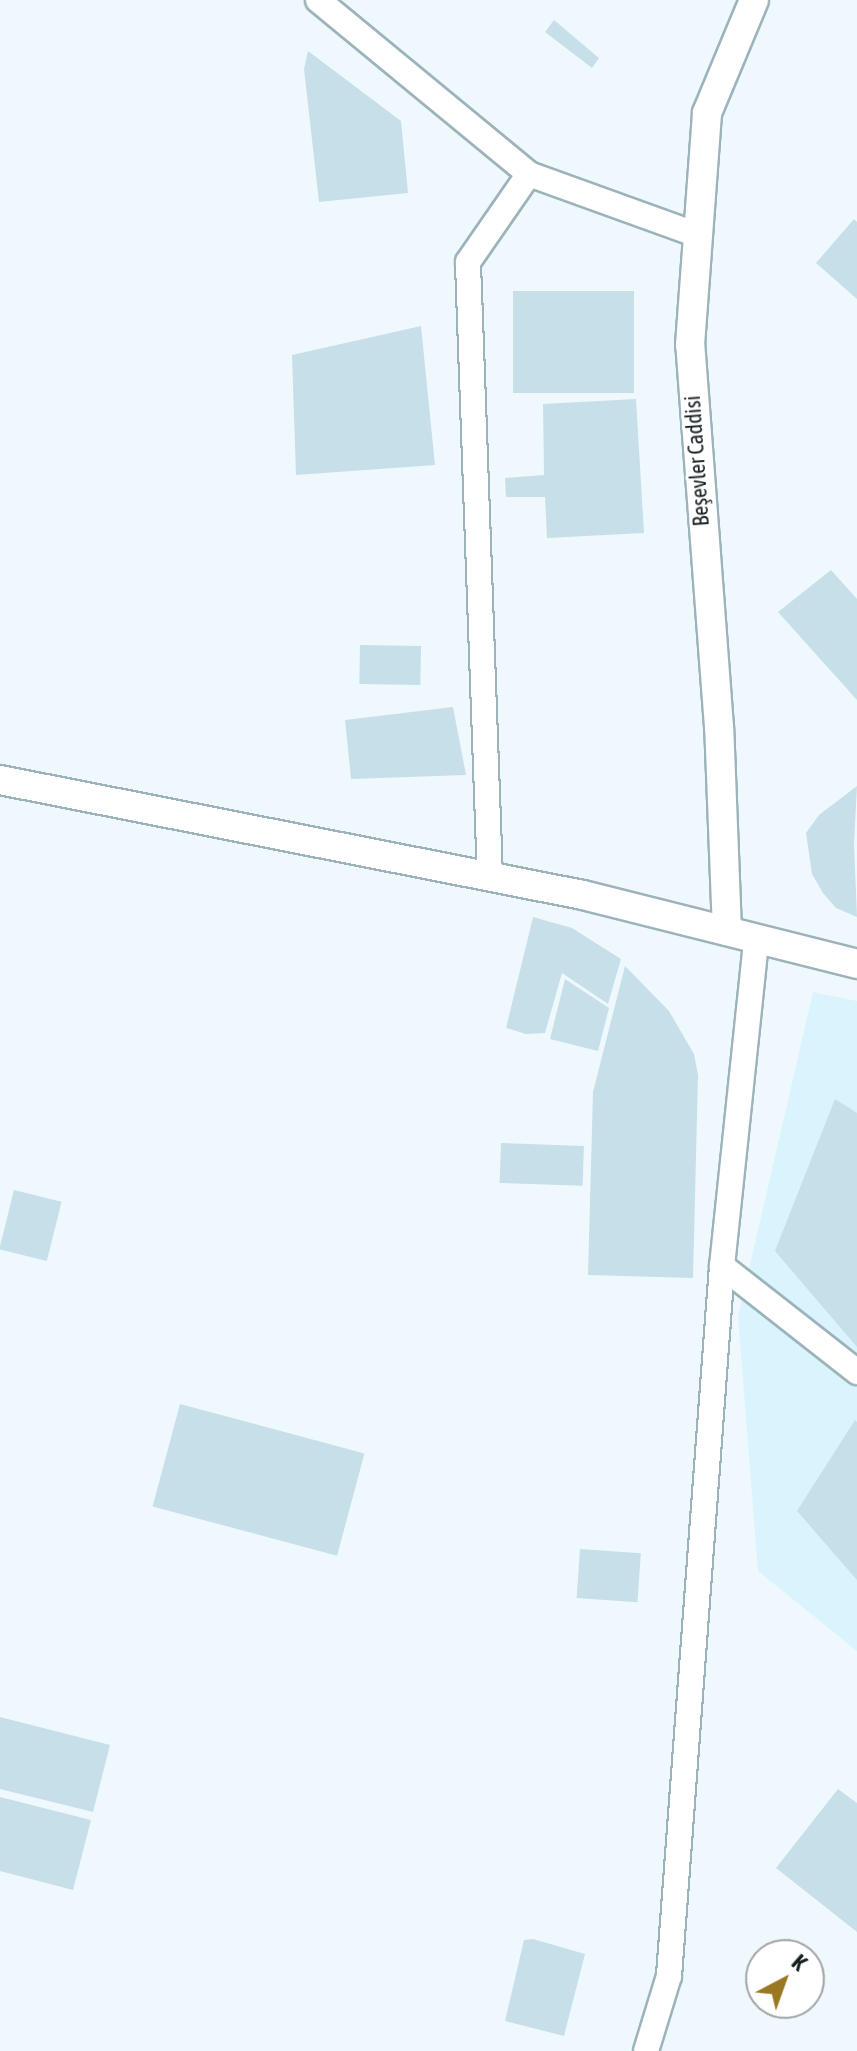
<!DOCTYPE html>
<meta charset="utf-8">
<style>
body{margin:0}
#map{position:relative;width:857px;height:2051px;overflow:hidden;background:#eff9fd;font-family:"Asap Condensed",sans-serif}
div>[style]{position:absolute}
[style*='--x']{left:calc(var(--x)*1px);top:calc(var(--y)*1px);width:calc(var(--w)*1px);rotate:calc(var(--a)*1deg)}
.built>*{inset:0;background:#d9f4fd}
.building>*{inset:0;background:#c7dfe8;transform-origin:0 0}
.roads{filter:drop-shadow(2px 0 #9cb3bb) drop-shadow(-2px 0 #9cb3bb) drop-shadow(0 2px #9cb3bb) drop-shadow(0 -2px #9cb3bb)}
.minor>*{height:24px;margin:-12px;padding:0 12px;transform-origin:12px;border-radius:12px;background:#fff}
.tertiary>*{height:28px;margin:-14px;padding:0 14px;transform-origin:14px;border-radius:14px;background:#fff}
span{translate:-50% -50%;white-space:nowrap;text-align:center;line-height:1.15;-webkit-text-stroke:6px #fff;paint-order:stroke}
.street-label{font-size:22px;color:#161f22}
.north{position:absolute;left:745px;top:1939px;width:80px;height:80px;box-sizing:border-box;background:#fff;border:2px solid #a2a5a7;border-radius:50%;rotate:41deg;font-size:22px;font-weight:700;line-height:32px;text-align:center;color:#161f22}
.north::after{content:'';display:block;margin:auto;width:28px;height:36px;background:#9a7822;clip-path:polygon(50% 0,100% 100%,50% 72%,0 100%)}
</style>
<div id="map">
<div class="built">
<div style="clip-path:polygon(813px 992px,857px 1001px,857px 1651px,758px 1571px,738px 1317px)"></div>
</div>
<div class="building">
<div style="clip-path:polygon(554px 20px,599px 58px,592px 68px,545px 32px)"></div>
<div style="clip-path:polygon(308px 51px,401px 121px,408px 193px,319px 202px,304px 69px)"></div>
<div style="clip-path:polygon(854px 219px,857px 222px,857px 299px,816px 263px)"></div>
<div style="left:634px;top:291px;width:102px;height:121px;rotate:90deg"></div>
<div style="clip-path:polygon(421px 326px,435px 465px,296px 475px,292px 355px)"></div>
<div style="clip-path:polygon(636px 399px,644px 533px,547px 538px,545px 497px,506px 497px,505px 478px,544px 475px,543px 404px)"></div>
<div style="clip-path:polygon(831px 570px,857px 599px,857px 700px,778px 612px)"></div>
<div style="left:360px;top:645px;width:61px;height:39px;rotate:1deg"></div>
<div style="clip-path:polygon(453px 707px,466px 775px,351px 779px,345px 720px)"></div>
<div style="clip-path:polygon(857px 786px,854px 844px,857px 917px,836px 908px,823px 893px,812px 874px,806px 833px,819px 815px)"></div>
<div style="clip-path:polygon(533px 917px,572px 928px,621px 959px,608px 1004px,562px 973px,545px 1033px,526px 1034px,506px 1028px)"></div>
<div style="clip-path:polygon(625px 966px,669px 1011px,694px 1054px,698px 1075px,693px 1278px,588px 1275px,593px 1092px)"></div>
<div style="clip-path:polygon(565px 979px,609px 1008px,598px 1051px,550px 1039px)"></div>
<div style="clip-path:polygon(835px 1099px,857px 1113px,857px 1347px,775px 1251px)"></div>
<div style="left:501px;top:1143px;width:83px;height:40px;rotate:2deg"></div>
<div style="left:14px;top:1190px;width:49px;height:61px;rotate:14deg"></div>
<div style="left:180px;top:1404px;width:191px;height:106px;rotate:15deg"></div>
<div style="clip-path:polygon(855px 1420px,857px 1422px,857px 1580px,797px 1511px)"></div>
<div style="left:580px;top:1549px;width:61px;height:49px;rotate:4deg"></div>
<div style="clip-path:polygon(0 1717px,110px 1745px,93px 1812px,0 1789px)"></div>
<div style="clip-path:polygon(838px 1789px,857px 1803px,857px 1932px,776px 1868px)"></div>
<div style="clip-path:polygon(0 1797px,91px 1820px,73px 1890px,0 1871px)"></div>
<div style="clip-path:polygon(533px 1939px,585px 1954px,564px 2036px,505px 2021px,524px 1940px)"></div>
</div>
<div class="roads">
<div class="minor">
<div style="--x:318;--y:0;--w:273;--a:39.5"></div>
<div style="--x:529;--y:174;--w:177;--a:19.9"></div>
<div style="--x:490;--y:878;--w:616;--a:-92.05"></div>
<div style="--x:468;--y:262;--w:107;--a:-55.3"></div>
<div style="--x:722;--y:1266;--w:172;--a:38.1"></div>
<div style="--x:646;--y:2051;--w:78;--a:-73"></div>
<div style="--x:669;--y:1976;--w:712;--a:-85.73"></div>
<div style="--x:722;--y:1266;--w:327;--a:-84"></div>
</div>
<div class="tertiary">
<div style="--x:0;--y:780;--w:594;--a:11.16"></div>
<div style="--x:583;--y:895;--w:283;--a:14.1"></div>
<div style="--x:727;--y:931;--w:204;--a:-92.2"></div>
<div style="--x:719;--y:727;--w:383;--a:-94.3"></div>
<div style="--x:690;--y:345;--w:233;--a:-85.8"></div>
<div style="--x:707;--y:113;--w:122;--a:-67.4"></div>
</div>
</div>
<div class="street-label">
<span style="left:697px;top:461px;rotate:-94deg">Beşevler Caddisi</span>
</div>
<div class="north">K</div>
</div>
